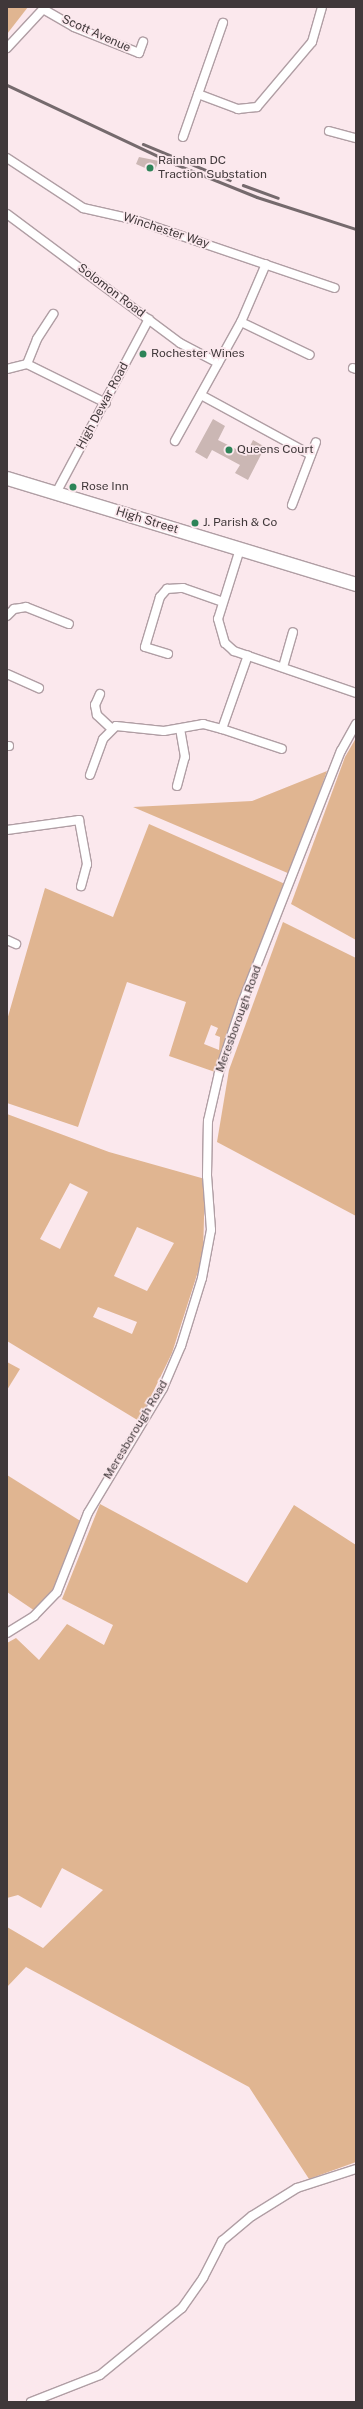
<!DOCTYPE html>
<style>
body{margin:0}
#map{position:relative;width:363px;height:2409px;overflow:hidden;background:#fbe8ed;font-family:"Public Sans",sans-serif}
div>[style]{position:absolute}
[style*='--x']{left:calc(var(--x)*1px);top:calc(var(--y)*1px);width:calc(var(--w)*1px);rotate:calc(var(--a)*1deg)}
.green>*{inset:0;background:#e0b591}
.building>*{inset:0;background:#cbb7b4}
.roads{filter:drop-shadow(1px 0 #b09ea4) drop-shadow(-1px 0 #b09ea4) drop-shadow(0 1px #b09ea4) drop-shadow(0 -1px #b09ea4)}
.street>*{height:8px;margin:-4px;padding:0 4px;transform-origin:4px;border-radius:4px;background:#fff}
.primary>*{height:13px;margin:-6.5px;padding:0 6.5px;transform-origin:6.5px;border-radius:6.5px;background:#fff}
.rail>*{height:2.5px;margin:-1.25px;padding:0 1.25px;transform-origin:1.25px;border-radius:1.25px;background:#756a6d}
.dots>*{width:11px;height:11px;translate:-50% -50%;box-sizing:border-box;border:2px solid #fbe8ed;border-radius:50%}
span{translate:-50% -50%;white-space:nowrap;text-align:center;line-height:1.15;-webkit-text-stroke:3.5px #fbe8ed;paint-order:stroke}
.street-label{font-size:12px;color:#40383a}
.poi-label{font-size:12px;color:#40383a}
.left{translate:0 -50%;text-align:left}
.frame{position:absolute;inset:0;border:8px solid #40383a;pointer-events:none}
</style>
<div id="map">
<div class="green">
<div style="clip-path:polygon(7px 7px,28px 7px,7px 34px)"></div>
<div style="clip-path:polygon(356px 738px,356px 940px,291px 904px,345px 757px)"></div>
<div style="clip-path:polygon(327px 771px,290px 874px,133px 807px,252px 801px)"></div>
<div style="clip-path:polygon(evenodd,149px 824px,285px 884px,232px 1018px,215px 1072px,169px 1056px,186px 1002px,127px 982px,78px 1127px,7px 1103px,7px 1020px,45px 888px,113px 917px,149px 824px,211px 1025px,218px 1028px,215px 1035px,220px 1037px,219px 1050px,204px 1044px,211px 1025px)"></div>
<div style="clip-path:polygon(283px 922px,356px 958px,356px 1216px,217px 1142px,229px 1070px)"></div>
<div style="clip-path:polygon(evenodd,7px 1114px,109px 1152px,205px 1179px,203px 1256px,172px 1353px,139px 1421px,7px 1341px,7px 1114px,70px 1183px,88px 1192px,60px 1249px,40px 1239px,70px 1183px,7px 1114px,137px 1227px,174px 1243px,147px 1291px,114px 1276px,137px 1227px,7px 1114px,98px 1307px,137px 1322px,132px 1334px,93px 1317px,98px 1307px)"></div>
<div style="clip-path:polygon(7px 1362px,20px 1369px,7px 1390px)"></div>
<div style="clip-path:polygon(7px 1475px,82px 1522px,56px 1588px,35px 1611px,7px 1592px)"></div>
<div style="clip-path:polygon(100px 1504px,247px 1583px,294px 1505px,356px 1545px,356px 2162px,309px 2179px,249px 2087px,26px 1967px,7px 1987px,7px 1927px,43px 1948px,103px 1890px,62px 1868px,41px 1908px,18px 1895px,7px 1898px,7px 1643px,16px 1638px,39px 1660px,67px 1624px,104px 1645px,113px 1625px,62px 1599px)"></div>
</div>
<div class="building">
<div style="clip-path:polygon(139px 157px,159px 161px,154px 172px,136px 164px)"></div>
<div style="clip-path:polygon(213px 419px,225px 426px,218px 440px,246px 454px,253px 440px,265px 447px,248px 480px,235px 473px,240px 465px,212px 450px,207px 459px,195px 452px)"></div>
</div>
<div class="roads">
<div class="street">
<div style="--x:43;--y:9;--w:36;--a:30"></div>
<div style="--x:74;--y:27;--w:70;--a:21.8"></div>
<div style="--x:139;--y:53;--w:12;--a:-70"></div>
<div style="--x:7;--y:48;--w:56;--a:-47.2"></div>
<div style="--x:198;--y:94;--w:43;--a:20.6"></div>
<div style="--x:238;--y:109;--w:19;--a:-6"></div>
<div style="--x:257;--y:107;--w:85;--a:-49.8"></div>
<div style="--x:312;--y:42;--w:36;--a:-74"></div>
<div style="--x:329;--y:131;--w:28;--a:15"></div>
<div style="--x:183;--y:137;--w:121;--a:-70.7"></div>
<div style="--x:7;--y:158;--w:91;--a:33.3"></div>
<div style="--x:83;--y:208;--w:50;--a:12.7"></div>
<div style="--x:132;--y:219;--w:214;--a:18.8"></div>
<div style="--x:7;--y:214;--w:216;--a:36.7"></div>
<div style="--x:180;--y:343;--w:43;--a:27.8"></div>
<div style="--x:241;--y:322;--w:76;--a:25.6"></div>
<div style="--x:27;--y:364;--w:27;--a:-68"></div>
<div style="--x:37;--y:339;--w:30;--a:-57"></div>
<div style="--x:353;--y:368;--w:3;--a:18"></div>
<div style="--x:7;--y:369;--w:21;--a:-14"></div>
<div style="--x:27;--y:364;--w:88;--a:26.3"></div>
<div style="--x:201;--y:395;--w:125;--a:28.6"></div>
<div style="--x:175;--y:441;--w:136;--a:-61"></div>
<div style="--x:241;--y:322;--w:63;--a:-66.7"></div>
<div style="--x:56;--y:493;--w:197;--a:-61.9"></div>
<div style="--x:292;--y:505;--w:67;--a:-69.1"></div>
<div style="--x:240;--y:549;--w:73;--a:107.4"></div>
<div style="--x:218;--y:619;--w:25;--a:74"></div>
<div style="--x:225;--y:643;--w:12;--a:42"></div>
<div style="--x:234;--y:651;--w:129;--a:19"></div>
<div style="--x:7;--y:616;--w:10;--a:-45"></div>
<div style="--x:14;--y:609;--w:12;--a:-9"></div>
<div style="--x:26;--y:607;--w:46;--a:21.6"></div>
<div style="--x:168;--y:654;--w:24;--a:-163"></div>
<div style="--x:145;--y:647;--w:52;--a:-73.3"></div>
<div style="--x:160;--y:597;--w:11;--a:-49"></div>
<div style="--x:167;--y:589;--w:16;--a:-4"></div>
<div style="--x:183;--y:588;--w:42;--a:19.3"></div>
<div style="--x:283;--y:667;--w:36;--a:-74"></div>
<div style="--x:7;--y:674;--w:35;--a:24"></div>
<div style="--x:100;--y:694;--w:12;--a:114"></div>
<div style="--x:95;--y:705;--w:10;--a:79"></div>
<div style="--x:97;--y:715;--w:19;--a:43"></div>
<div style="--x:222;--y:729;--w:63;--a:18.4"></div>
<div style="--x:7;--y:746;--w:2;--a:0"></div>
<div style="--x:90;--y:775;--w:38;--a:-70"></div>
<div style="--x:103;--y:739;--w:18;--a:-45"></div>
<div style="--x:116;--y:726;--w:48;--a:5.9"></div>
<div style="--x:164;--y:731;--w:40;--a:-10"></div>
<div style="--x:203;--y:724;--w:20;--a:15"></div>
<div style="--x:222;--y:729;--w:78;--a:-70.6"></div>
<div style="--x:177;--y:786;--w:30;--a:-75"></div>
<div style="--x:185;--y:757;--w:28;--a:-100"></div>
<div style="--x:7;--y:830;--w:73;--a:-7.9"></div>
<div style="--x:79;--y:820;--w:45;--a:79.7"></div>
<div style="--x:87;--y:864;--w:23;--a:105"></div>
<div style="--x:7;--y:940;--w:10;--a:24"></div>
<div style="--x:7;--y:1633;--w:32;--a:-32"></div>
<div style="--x:34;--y:1616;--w:33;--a:-46"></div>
<div style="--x:57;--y:1592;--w:85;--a:-68.6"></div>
<div style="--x:88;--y:1513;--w:146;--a:-59"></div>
<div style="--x:163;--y:1388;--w:46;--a:-66.8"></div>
<div style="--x:181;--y:1346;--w:71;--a:-72.8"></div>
<div style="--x:202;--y:1278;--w:49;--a:-79.4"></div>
<div style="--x:211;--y:1230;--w:54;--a:-94.2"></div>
<div style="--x:207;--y:1176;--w:55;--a:-89"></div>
<div style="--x:208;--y:1121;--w:49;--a:-77.1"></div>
<div style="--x:219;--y:1073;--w:74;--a:-71.8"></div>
<div style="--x:242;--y:1003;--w:271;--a:-68.6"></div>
<div style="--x:341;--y:751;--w:31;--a:-61"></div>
<div style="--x:31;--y:2402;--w:74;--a:-21.4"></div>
<div style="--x:100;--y:2375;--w:106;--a:-39.3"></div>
<div style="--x:182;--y:2308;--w:37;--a:-55"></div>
<div style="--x:203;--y:2278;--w:42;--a:-62.8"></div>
<div style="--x:222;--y:2241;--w:39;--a:-40"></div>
<div style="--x:252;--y:2216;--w:53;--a:-31.9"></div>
<div style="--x:297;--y:2188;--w:62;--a:-17.9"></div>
</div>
<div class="primary">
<div style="--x:7;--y:478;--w:365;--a:16.9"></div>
</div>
</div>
<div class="rail">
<div style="--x:7;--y:85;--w:186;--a:25.2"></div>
<div style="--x:175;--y:164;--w:88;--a:21.9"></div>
<div style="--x:257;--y:197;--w:104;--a:17.9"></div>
<div style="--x:143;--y:144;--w:94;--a:22.5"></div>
<div style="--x:243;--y:185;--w:37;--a:20"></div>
</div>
<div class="dots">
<div style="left:150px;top:168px;background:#2d8458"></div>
<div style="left:143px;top:354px;background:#2d8458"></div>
<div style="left:229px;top:450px;background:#2d8458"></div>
<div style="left:73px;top:487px;background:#2d8458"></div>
<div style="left:195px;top:523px;background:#2d8458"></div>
</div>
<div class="street-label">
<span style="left:96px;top:34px;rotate:24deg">Scott Avenue</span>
<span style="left:166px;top:231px;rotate:18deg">Winchester Way</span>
<span style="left:111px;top:291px;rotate:37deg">Solomon Road</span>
<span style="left:103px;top:406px;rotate:-62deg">High Dewar Road</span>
<span style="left:147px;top:521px;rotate:17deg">High Street</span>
<span style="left:239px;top:1019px;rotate:-70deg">Meresborough Road</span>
<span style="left:136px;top:1430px;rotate:-59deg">Meresborough Road</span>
</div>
<div class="poi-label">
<span class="left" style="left:158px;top:168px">Rainham DC<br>Traction Substation</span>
<span class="left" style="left:151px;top:354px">Rochester Wines</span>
<span class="left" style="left:237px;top:450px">Queens Court</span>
<span class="left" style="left:81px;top:487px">Rose Inn</span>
<span class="left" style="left:203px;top:523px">J. Parish &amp; Co</span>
</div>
<div class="frame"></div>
</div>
